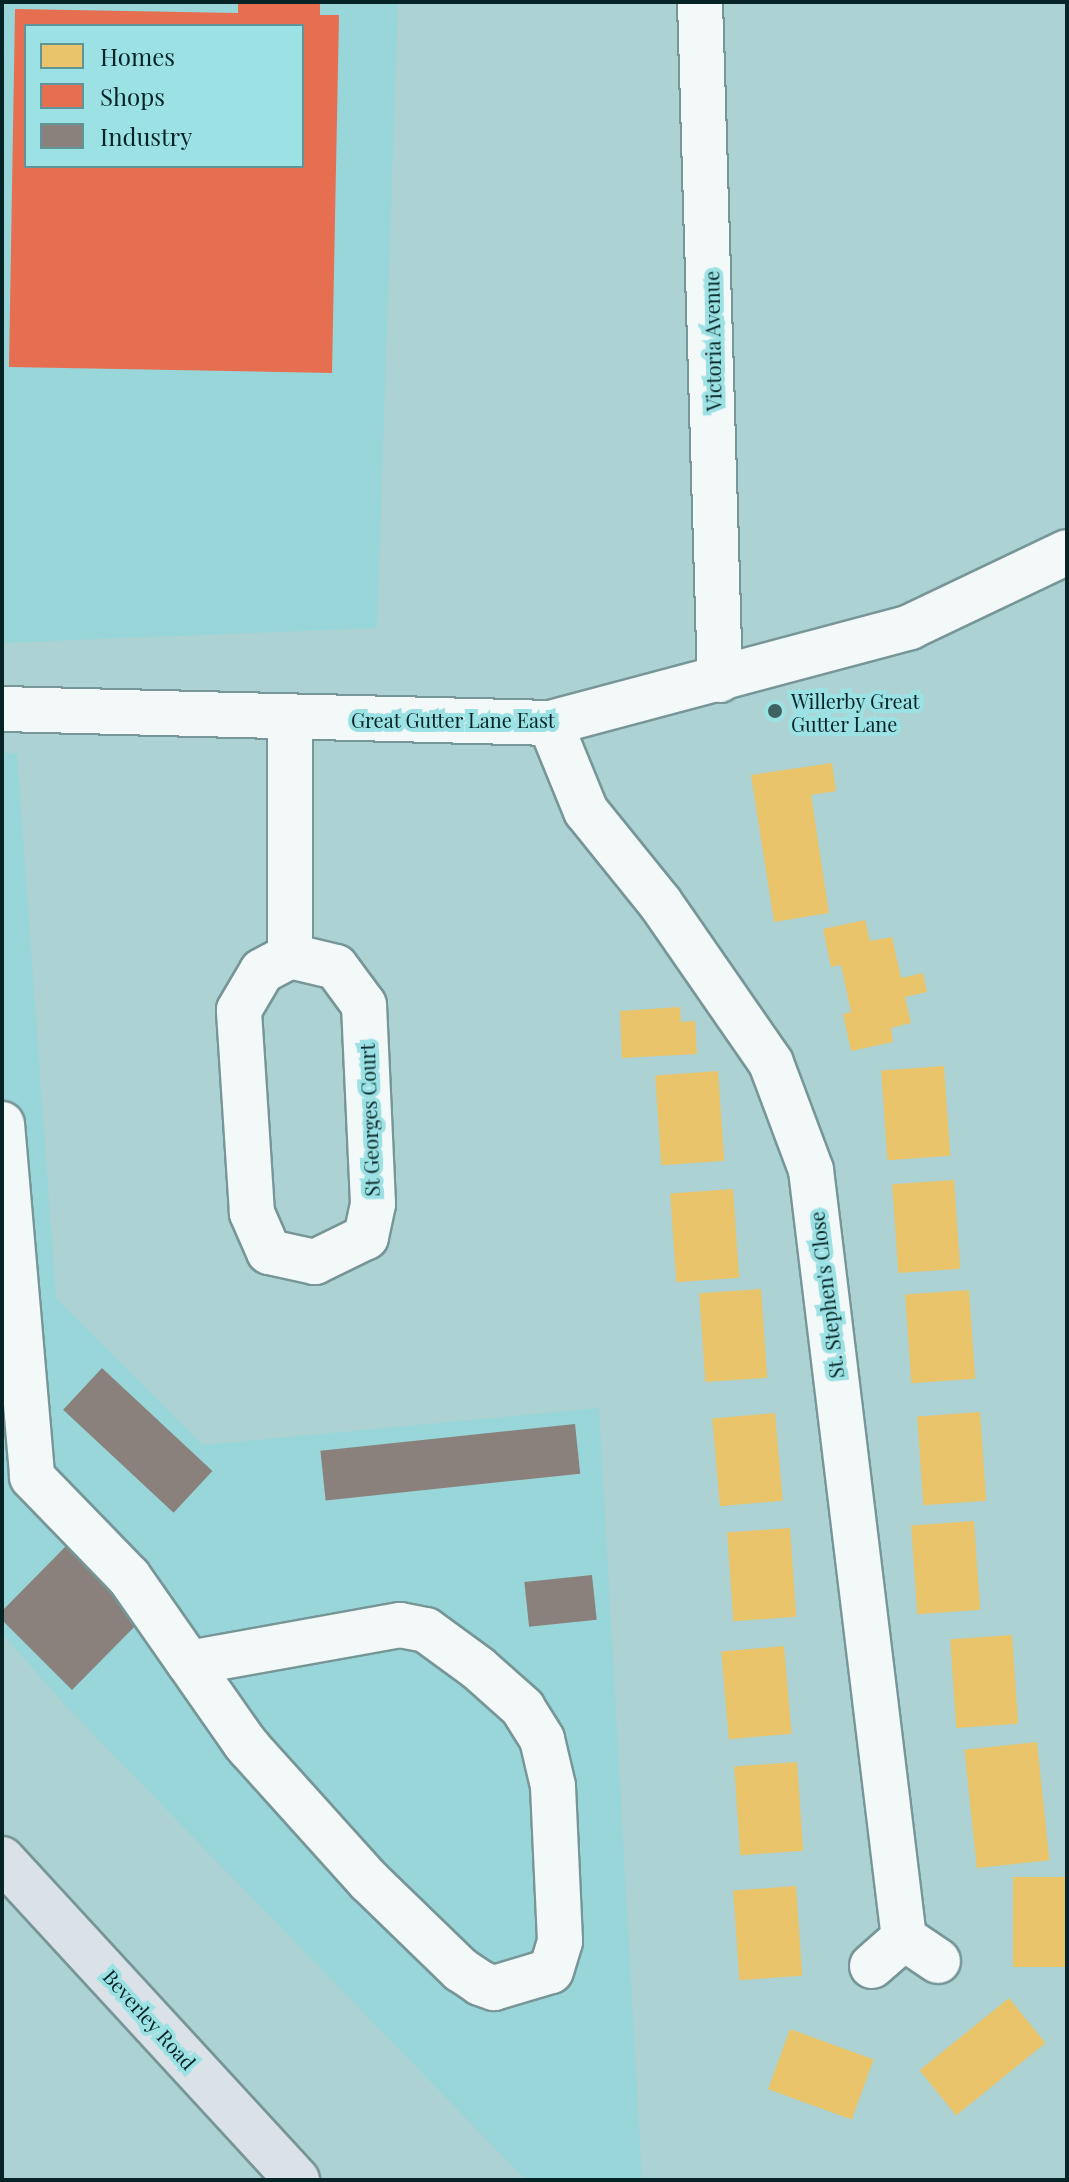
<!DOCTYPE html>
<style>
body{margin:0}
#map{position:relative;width:1069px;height:2182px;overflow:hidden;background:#acd2d4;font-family:"Playfair Display",serif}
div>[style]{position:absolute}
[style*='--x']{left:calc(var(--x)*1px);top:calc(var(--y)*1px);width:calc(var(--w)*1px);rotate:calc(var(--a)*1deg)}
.built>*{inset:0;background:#99d6d9}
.homes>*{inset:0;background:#e9c46a;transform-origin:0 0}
.shops>*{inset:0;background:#e76f51}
.industry>*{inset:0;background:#8a817c;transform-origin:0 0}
.roads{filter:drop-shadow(2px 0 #779697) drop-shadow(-2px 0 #779697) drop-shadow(0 2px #779697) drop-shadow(0 -2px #779697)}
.minor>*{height:44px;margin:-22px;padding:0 22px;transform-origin:22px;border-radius:22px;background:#f3f8f9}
.major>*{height:44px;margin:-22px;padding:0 22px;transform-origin:22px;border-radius:22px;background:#dae2e7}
.dots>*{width:22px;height:22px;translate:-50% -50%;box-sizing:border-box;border:4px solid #9ce1e4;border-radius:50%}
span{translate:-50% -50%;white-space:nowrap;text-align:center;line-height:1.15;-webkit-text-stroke:8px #9ce1e4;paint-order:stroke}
.street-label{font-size:20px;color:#062425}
.poi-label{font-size:20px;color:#062425}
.left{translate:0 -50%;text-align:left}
.frame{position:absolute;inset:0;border:4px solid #062425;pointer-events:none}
.legend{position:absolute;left:24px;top:24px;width:280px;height:144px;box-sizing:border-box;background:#9ce1e4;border:2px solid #609598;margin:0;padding:10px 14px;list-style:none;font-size:24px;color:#062425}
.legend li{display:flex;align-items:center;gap:16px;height:40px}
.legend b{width:40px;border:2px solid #609598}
</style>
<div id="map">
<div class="built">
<div style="clip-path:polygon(evenodd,2px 2px,398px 2px,377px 628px,2px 643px,2px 2px,26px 26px,302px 26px,302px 166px,26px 166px,26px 26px)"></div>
<div style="clip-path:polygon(2px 752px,17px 754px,56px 1298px,203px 1445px,599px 1408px,642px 2180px,526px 2180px,62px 1702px,2px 1633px)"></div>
</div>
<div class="homes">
<div style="clip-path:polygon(832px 763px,836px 791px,811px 795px,829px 913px,774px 922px,751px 775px)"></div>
<div style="clip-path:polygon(865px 920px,870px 941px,892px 937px,901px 978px,923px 973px,927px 992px,905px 997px,911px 1023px,891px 1028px,893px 1042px,851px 1051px,843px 1014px,851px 1012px,841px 965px,831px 967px,823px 929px)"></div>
<div style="clip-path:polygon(680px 1007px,681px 1022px,695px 1021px,697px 1054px,622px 1058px,620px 1011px)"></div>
<div style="left:944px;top:1066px;width:90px;height:63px;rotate:86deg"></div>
<div style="left:718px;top:1071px;width:90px;height:63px;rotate:86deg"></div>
<div style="left:954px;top:1180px;width:89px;height:62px;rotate:86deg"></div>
<div style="left:733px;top:1189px;width:89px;height:63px;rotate:86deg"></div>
<div style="left:761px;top:1289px;width:89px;height:62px;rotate:86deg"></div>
<div style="left:969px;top:1290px;width:89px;height:64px;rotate:86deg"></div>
<div style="left:980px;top:1412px;width:89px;height:63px;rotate:86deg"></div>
<div style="left:775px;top:1413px;width:88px;height:63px;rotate:85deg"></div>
<div style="left:974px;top:1521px;width:89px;height:63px;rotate:86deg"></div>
<div style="left:790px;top:1528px;width:89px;height:63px;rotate:86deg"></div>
<div style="left:1012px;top:1635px;width:89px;height:62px;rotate:86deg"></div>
<div style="left:784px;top:1646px;width:88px;height:63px;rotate:85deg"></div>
<div style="left:1037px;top:1742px;width:119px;height:73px;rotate:84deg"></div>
<div style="left:797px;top:1762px;width:89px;height:63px;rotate:86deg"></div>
<div style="left:1067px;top:1877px;width:90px;height:54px;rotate:90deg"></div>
<div style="left:796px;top:1886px;width:90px;height:63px;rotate:86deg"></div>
<div style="left:1009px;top:1998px;width:58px;height:115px;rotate:51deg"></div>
<div style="left:790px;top:2029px;width:89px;height:64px;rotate:20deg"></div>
</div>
<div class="shops">
<div style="clip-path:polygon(evenodd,238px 2px,320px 2px,320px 15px,339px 15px,332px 373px,9px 367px,15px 9px,238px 13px,238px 2px,26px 26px,302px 26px,302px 166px,26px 166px,26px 26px)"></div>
</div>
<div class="industry">
<div style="left:102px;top:1368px;width:151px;height:57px;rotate:43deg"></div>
<div style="left:575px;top:1424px;width:50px;height:256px;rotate:84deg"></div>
<div style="clip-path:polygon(69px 1543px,144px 1617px,72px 1690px,2px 1620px,2px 1611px)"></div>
<div style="left:592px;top:1575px;width:45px;height:68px;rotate:84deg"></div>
</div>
<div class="roads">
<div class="minor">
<div style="--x:700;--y:2;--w:678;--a:88.31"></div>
<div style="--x:2;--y:709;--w:548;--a:1.46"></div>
<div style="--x:550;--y:723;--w:373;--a:-14.9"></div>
<div style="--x:910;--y:627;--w:174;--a:-25.5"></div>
<div style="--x:290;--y:718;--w:238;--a:90"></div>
<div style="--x:290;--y:956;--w:47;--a:13.4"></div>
<div style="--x:336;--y:967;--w:47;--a:53.6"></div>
<div style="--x:364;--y:1005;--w:199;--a:87.4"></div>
<div style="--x:373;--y:1204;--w:34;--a:102"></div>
<div style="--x:366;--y:1237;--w:57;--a:153.9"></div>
<div style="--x:315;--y:1262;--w:47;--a:-167.7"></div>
<div style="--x:269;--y:1252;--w:43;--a:-113.6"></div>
<div style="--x:252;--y:1213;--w:203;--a:-93.7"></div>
<div style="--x:239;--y:1010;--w:45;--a:-59.5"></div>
<div style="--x:262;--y:971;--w:32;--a:-28"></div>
<div style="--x:550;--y:723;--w:95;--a:67.8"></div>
<div style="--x:586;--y:811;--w:119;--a:51.1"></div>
<div style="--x:661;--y:904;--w:193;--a:55.3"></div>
<div style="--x:771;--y:1063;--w:114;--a:69.5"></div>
<div style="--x:811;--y:1170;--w:774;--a:83.1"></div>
<div style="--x:2;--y:1124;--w:354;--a:85.1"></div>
<div style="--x:32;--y:1477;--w:139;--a:45.9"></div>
<div style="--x:129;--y:1577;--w:105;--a:55.1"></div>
<div style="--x:189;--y:1663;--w:98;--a:55"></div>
<div style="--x:245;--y:1743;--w:8;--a:50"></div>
<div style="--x:250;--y:1749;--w:178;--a:48"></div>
<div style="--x:369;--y:1881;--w:128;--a:44.1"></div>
<div style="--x:461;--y:1970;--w:23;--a:34"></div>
<div style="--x:480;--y:1983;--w:15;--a:20"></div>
<div style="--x:494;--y:1988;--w:59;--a:-16.6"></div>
<div style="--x:551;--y:1971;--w:31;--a:-73"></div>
<div style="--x:560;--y:1941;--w:155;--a:-92.6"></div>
<div style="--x:553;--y:1786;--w:48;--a:-103.2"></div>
<div style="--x:542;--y:1739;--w:36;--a:-122"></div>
<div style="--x:523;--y:1708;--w:60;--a:-138.4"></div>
<div style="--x:478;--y:1668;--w:64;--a:-143.8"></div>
<div style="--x:426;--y:1630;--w:26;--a:-169"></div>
<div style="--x:400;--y:1625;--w:214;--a:169.8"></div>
<div style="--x:872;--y:1966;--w:43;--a:-41.2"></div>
<div style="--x:904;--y:1938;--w:41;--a:34.1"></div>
</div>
<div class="major">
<div style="--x:2;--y:1859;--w:436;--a:47.4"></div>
</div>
</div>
<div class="dots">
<div style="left:775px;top:711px;background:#406162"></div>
</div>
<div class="street-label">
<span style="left:712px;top:341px;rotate:-91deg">Victoria Avenue</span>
<span style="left:453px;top:719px">Great Gutter Lane East</span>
<span style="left:369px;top:1120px;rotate:-92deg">St Georges Court</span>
<span style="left:826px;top:1295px;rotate:-97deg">St. Stephen's Close</span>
<span style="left:150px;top:2019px;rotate:48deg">Beverley Road</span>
</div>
<div class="poi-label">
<span class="left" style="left:791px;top:712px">Willerby Great<br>Gutter Lane</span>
</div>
<div class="frame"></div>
<ul class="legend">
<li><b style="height:22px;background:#e9c46a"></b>Homes</li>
<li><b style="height:22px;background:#e76f51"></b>Shops</li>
<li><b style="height:22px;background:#8a817c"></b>Industry</li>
</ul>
</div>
